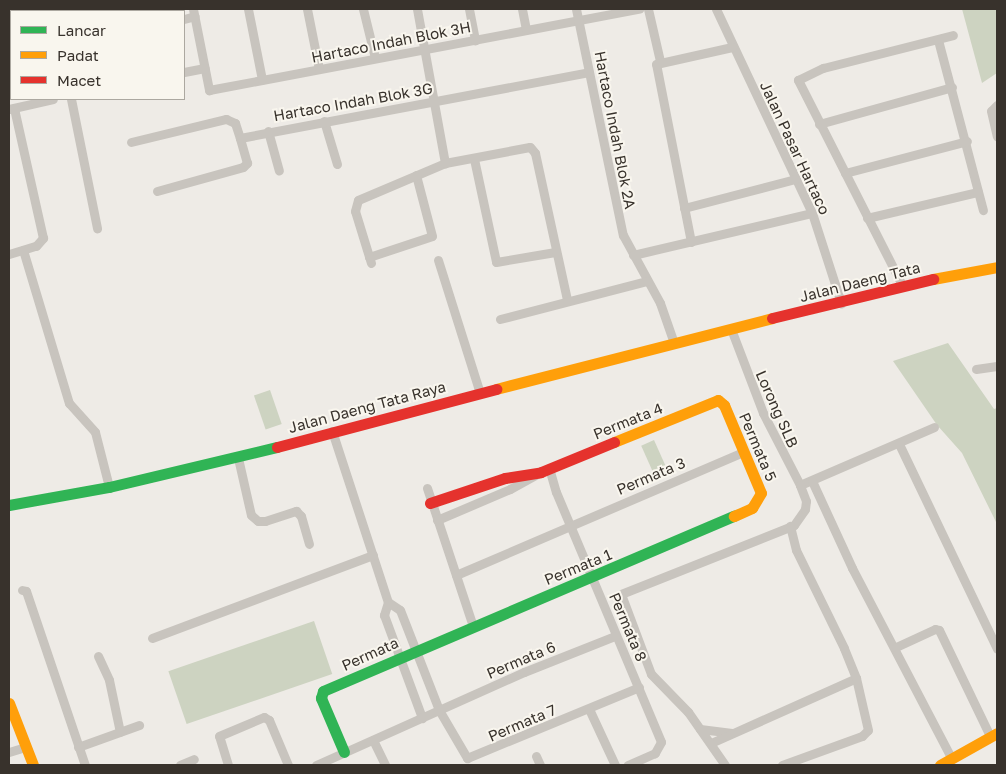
<!DOCTYPE html>
<style>
body{margin:0}
#map{position:relative;width:1006px;height:774px;overflow:hidden;background:#eeebe6;font-family:"Golos Text",sans-serif}
div>[style]{position:absolute}
[style*='--x']{left:calc(var(--x)*1px);top:calc(var(--y)*1px);width:calc(var(--w)*1px);rotate:calc(var(--a)*1deg)}
.green>*{inset:0;background:#cdd3c1;transform-origin:0 0}
.street>*{height:9px;margin:-4.5px;padding:0 4.5px;transform-origin:4.5px;border-radius:4.5px;background:#c8c4be}
.fast>*{height:11px;margin:-5.5px;padding:0 5.5px;transform-origin:5.5px;border-radius:5.5px;background:#30b455}
.slow>*{height:11px;margin:-5.5px;padding:0 5.5px;transform-origin:5.5px;border-radius:5.5px;background:#ff9f0a}
.jam>*{height:11px;margin:-5.5px;padding:0 5.5px;transform-origin:5.5px;border-radius:5.5px;background:#e5322d}
span{translate:-50% -50%;white-space:nowrap;text-align:center;line-height:1.15;-webkit-text-stroke:4px #f9f6ee;paint-order:stroke}
.street-label{font-size:15px;color:#38322c}
.frame{position:absolute;inset:0;border:10px solid #38322c;pointer-events:none}
.legend{position:absolute;left:10px;top:10px;width:175px;height:90px;box-sizing:border-box;background:#f9f6ee;border:1px solid #aca8a0;margin:0;padding:6px 9px;list-style:none;font-size:15px;color:#38322c}
.legend li{display:flex;align-items:center;gap:10px;height:25px}
.legend b{width:25px;border:1px solid #aca8a0}
</style>
<div id="map">
<div class="green">
<div style="clip-path:polygon(962px 9px,997px 9px,997px 73px,982px 83px)"></div>
<div style="clip-path:polygon(948px 343px,994px 409px,997px 408px,997px 524px,962px 453px,937px 425px,893px 361px)"></div>
<div style="left:270px;top:390px;width:36px;height:17px;rotate:71deg"></div>
<div style="left:654px;top:440px;width:34px;height:14px;rotate:66deg"></div>
<div style="left:314px;top:621px;width:56px;height:154px;rotate:71deg"></div>
</div>
<div class="street">
<div style="--x:27;--y:9;--w:2;--a:63"></div>
<div style="--x:81;--y:9;--w:2;--a:63"></div>
<div style="--x:135;--y:9;--w:2;--a:90"></div>
<div style="--x:193;--y:9;--w:83;--a:78.8"></div>
<div style="--x:209;--y:90;--w:438;--a:-10.7"></div>
<div style="--x:248;--y:9;--w:72;--a:78.8"></div>
<div style="--x:307;--y:9;--w:61;--a:78.7"></div>
<div style="--x:363;--y:9;--w:50;--a:76.2"></div>
<div style="--x:417;--y:9;--w:157;--a:79.7"></div>
<div style="--x:469;--y:9;--w:32;--a:79"></div>
<div style="--x:522;--y:9;--w:21;--a:79"></div>
<div style="--x:576;--y:9;--w:231;--a:78.3"></div>
<div style="--x:623;--y:235;--w:77;--a:61.4"></div>
<div style="--x:660;--y:303;--w:42;--a:70.7"></div>
<div style="--x:648;--y:9;--w:53;--a:77"></div>
<div style="--x:716;--y:9;--w:225;--a:64.8"></div>
<div style="--x:812;--y:213;--w:95;--a:72.1"></div>
<div style="--x:184;--y:19;--w:11;--a:-15"></div>
<div style="--x:938;--y:40;--w:176;--a:75.2"></div>
<div style="--x:184;--y:72;--w:21;--a:-11"></div>
<div style="--x:71;--y:99;--w:132;--a:78.6"></div>
<div style="--x:997;--y:105;--w:8;--a:135"></div>
<div style="--x:991;--y:111;--w:26;--a:77"></div>
<div style="--x:9;--y:109;--w:45;--a:-12.8"></div>
<div style="--x:324;--y:121;--w:45;--a:73.2"></div>
<div style="--x:819;--y:124;--w:138;--a:-15.5"></div>
<div style="--x:268;--y:131;--w:41;--a:74.6"></div>
<div style="--x:131;--y:142;--w:98;--a:-13.6"></div>
<div style="--x:226;--y:119;--w:10;--a:24"></div>
<div style="--x:235;--y:123;--w:16;--a:72"></div>
<div style="--x:474;--y:159;--w:105;--a:77.9"></div>
<div style="--x:496;--y:262;--w:60;--a:-9.6"></div>
<div style="--x:845;--y:173;--w:126;--a:-14.7"></div>
<div style="--x:157;--y:191;--w:89;--a:-15.6"></div>
<div style="--x:243;--y:167;--w:6;--a:-45"></div>
<div style="--x:247;--y:163;--w:26;--a:-106"></div>
<div style="--x:240;--y:138;--w:355;--a:-10.7"></div>
<div style="--x:684;--y:208;--w:115;--a:-14.6"></div>
<div style="--x:867;--y:218;--w:114;--a:-13.2"></div>
<div style="--x:691;--y:242;--w:181;--a:-101.1"></div>
<div style="--x:656;--y:64;--w:78;--a:-12.6"></div>
<div style="--x:23;--y:250;--w:160;--a:73.3"></div>
<div style="--x:69;--y:403;--w:39;--a:48"></div>
<div style="--x:95;--y:432;--w:57;--a:75.7"></div>
<div style="--x:9;--y:254;--w:28;--a:-17"></div>
<div style="--x:36;--y:246;--w:11;--a:-49"></div>
<div style="--x:43;--y:238;--w:133;--a:-102.6"></div>
<div style="--x:633;--y:255;--w:184;--a:-13.2"></div>
<div style="--x:369;--y:257;--w:66;--a:-18.4"></div>
<div style="--x:432;--y:236;--w:63;--a:-104.7"></div>
<div style="--x:438;--y:260;--w:139;--a:72.5"></div>
<div style="--x:371;--y:263;--w:54;--a:-107.1"></div>
<div style="--x:355;--y:211;--w:11;--a:-75"></div>
<div style="--x:358;--y:200;--w:95;--a:-23"></div>
<div style="--x:445;--y:163;--w:86;--a:-10.7"></div>
<div style="--x:530;--y:147;--w:8;--a:50"></div>
<div style="--x:535;--y:153;--w:150;--a:77.7"></div>
<div style="--x:902;--y:285;--w:230;--a:-116.9"></div>
<div style="--x:798;--y:80;--w:28;--a:-26"></div>
<div style="--x:823;--y:68;--w:134;--a:-14.2"></div>
<div style="--x:500;--y:319;--w:152;--a:-14.5"></div>
<div style="--x:731;--y:329;--w:90;--a:69.1"></div>
<div style="--x:763;--y:413;--w:81;--a:62.8"></div>
<div style="--x:800;--y:485;--w:146;--a:-23.4"></div>
<div style="--x:976;--y:369;--w:21;--a:-8"></div>
<div style="--x:332;--y:431;--w:180;--a:71.9"></div>
<div style="--x:388;--y:602;--w:14;--a:107"></div>
<div style="--x:384;--y:615;--w:110;--a:69.7"></div>
<div style="--x:899;--y:444;--w:227;--a:64.4"></div>
<div style="--x:238;--y:458;--w:58;--a:77.2"></div>
<div style="--x:251;--y:515;--w:9;--a:41"></div>
<div style="--x:258;--y:521;--w:7;--a:0"></div>
<div style="--x:265;--y:521;--w:33;--a:-18"></div>
<div style="--x:296;--y:511;--w:7;--a:45"></div>
<div style="--x:301;--y:516;--w:29;--a:74"></div>
<div style="--x:549;--y:468;--w:25;--a:74"></div>
<div style="--x:556;--y:492;--w:271;--a:67.2"></div>
<div style="--x:661;--y:742;--w:13;--a:119"></div>
<div style="--x:655;--y:753;--w:30;--a:156"></div>
<div style="--x:812;--y:481;--w:96;--a:65.3"></div>
<div style="--x:852;--y:568;--w:213;--a:62.4"></div>
<div style="--x:427;--y:488;--w:145;--a:71.6"></div>
<div style="--x:437;--y:520;--w:79;--a:-23"></div>
<div style="--x:510;--y:489;--w:33;--a:-29"></div>
<div style="--x:456;--y:575;--w:312;--a:-23.2"></div>
<div style="--x:22;--y:590;--w:4;--a:14"></div>
<div style="--x:26;--y:591;--w:184;--a:71.3"></div>
<div style="--x:388;--y:602;--w:14;--a:34"></div>
<div style="--x:400;--y:610;--w:107;--a:68.7"></div>
<div style="--x:439;--y:710;--w:56;--a:59.7"></div>
<div style="--x:467;--y:758;--w:186;--a:-22.4"></div>
<div style="--x:152;--y:638;--w:236;--a:-20.6"></div>
<div style="--x:896;--y:647;--w:43;--a:-24.8"></div>
<div style="--x:935;--y:629;--w:4;--a:14"></div>
<div style="--x:939;--y:630;--w:118;--a:64.3"></div>
<div style="--x:98;--y:656;--w:26;--a:65"></div>
<div style="--x:109;--y:680;--w:53;--a:78.1"></div>
<div style="--x:589;--y:709;--w:62;--a:65.1"></div>
<div style="--x:700;--y:729;--w:32;--a:7"></div>
<div style="--x:373;--y:740;--w:28;--a:64"></div>
<div style="--x:711;--y:743;--w:159;--a:-24.1"></div>
<div style="--x:78;--y:747;--w:65;--a:-19.8"></div>
<div style="--x:9;--y:752;--w:17;--a:-17"></div>
<div style="--x:536;--y:756;--w:10;--a:66"></div>
<div style="--x:180;--y:765;--w:15;--a:-23"></div>
<div style="--x:228;--y:765;--w:30;--a:-107"></div>
<div style="--x:219;--y:736;--w:49;--a:-22.9"></div>
<div style="--x:264;--y:717;--w:6;--a:31"></div>
<div style="--x:269;--y:720;--w:49;--a:67.1"></div>
<div style="--x:316;--y:765;--w:228;--a:-24.1"></div>
<div style="--x:524;--y:672;--w:98;--a:-21.6"></div>
<div style="--x:725;--y:765;--w:65;--a:-124.9"></div>
<div style="--x:688;--y:712;--w:53;--a:-134.2"></div>
<div style="--x:651;--y:674;--w:85;--a:-110.6"></div>
<div style="--x:621;--y:594;--w:186;--a:-21.7"></div>
<div style="--x:794;--y:525;--w:19;--a:-55"></div>
<div style="--x:805;--y:509;--w:8;--a:-83"></div>
<div style="--x:806;--y:501;--w:17;--a:-111"></div>
<div style="--x:782;--y:765;--w:85;--a:-19.9"></div>
<div style="--x:862;--y:736;--w:8;--a:-45"></div>
<div style="--x:868;--y:730;--w:53;--a:-103"></div>
<div style="--x:856;--y:678;--w:32;--a:-112"></div>
<div style="--x:844;--y:648;--w:109;--a:-116.1"></div>
<div style="--x:796;--y:550;--w:25;--a:-104"></div>
</div>
<div class="fast">
<div style="--x:9;--y:505;--w:102;--a:-10.2"></div>
<div style="--x:109;--y:487;--w:173;--a:-13.4"></div>
<div style="--x:344;--y:752;--w:59;--a:-113.1"></div>
<div style="--x:321;--y:698;--w:7;--a:-74"></div>
<div style="--x:323;--y:691;--w:447;--a:-23.1"></div>
</div>
<div class="slow">
<div style="--x:933;--y:279;--w:65;--a:-10.6"></div>
<div style="--x:496;--y:389;--w:285;--a:-14.4"></div>
<div style="--x:614;--y:442;--w:112;--a:-22"></div>
<div style="--x:718;--y:400;--w:8;--a:40"></div>
<div style="--x:724;--y:405;--w:95;--a:67.2"></div>
<div style="--x:761;--y:493;--w:17;--a:121"></div>
<div style="--x:752;--y:508;--w:20;--a:156"></div>
<div style="--x:9;--y:703;--w:66;--a:68.8"></div>
<div style="--x:940;--y:765;--w:65;--a:-29.3"></div>
</div>
<div class="jam">
<div style="--x:772;--y:318;--w:166;--a:-13.6"></div>
<div style="--x:277;--y:447;--w:227;--a:-14.8"></div>
<div style="--x:430;--y:503;--w:79;--a:-18.4"></div>
<div style="--x:505;--y:478;--w:36;--a:-9"></div>
<div style="--x:541;--y:472;--w:79;--a:-22.3"></div>
</div>
<div class="street-label">
<span style="left:391px;top:42px;rotate:-11deg">Hartaco Indah Blok 3H</span>
<span style="left:353px;top:102px;rotate:-10deg">Hartaco Indah Blok 3G</span>
<span style="left:615px;top:130px;rotate:79deg">Hartaco Indah Blok 2A</span>
<span style="left:795px;top:148px;rotate:65deg">Jalan Pasar Hartaco</span>
<span style="left:860px;top:282px;rotate:-14deg">Jalan Daeng Tata</span>
<span style="left:367px;top:407px;rotate:-15deg">Jalan Daeng Tata Raya</span>
<span style="left:777px;top:409px;rotate:66deg">Lorong SLB</span>
<span style="left:628px;top:421px;rotate:-22deg">Permata 4</span>
<span style="left:758px;top:447px;rotate:67deg">Permata 5</span>
<span style="left:651px;top:476px;rotate:-23deg">Permata 3</span>
<span style="left:578px;top:567px;rotate:-22deg">Permata 1</span>
<span style="left:628px;top:627px;rotate:67deg">Permata 8</span>
<span style="left:370px;top:654px;rotate:-24deg">Permata</span>
<span style="left:521px;top:660px;rotate:-23deg">Permata 6</span>
<span style="left:522px;top:723px;rotate:-23deg">Permata 7</span>
</div>
<div class="frame"></div>
<ul class="legend">
<li><b style="height:6px;background:#30b455"></b>Lancar</li>
<li><b style="height:6px;background:#ff9f0a"></b>Padat</li>
<li><b style="height:6px;background:#e5322d"></b>Macet</li>
</ul>
</div>
